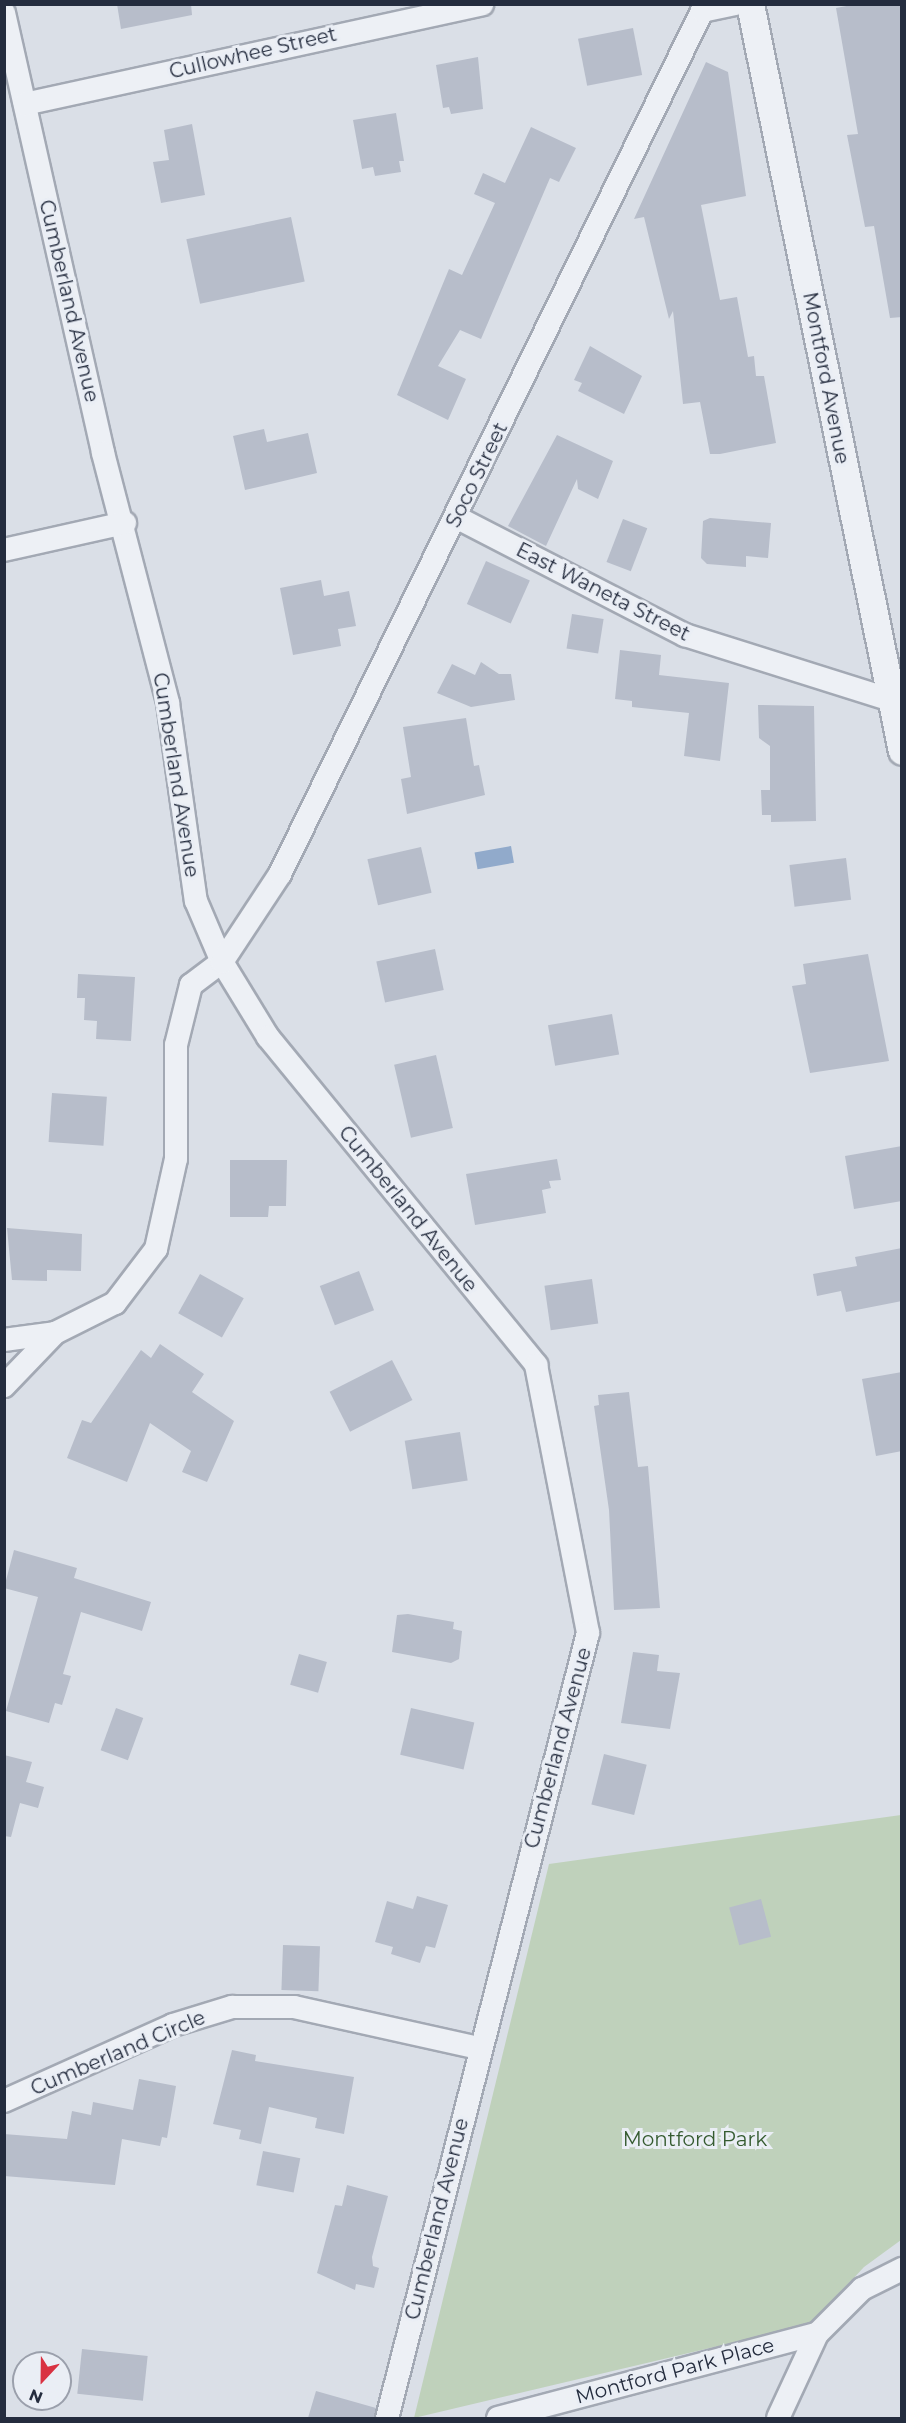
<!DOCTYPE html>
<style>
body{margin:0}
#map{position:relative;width:906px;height:2423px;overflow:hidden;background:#dadfe7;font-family:Montserrat,sans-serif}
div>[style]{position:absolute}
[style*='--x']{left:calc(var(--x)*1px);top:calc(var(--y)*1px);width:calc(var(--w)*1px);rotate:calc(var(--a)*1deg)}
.green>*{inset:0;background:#bfd1bb}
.water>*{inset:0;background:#91aacb;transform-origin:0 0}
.building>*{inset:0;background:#b7bdca;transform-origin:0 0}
.roads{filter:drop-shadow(2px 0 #a3a9b4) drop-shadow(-2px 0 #a3a9b4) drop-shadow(0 2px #a3a9b4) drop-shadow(0 -2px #a3a9b4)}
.minor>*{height:22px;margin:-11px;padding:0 11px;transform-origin:11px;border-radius:11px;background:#edf0f5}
.tertiary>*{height:27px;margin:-13.5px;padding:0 13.5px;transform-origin:13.5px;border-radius:13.5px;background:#edf0f5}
span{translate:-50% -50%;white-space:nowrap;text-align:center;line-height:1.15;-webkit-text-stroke:6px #eaeef5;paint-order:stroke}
.street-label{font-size:20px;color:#242c3e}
.park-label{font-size:20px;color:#355b30}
.frame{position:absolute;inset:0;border:6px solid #242c3e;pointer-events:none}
.north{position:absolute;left:12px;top:2351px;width:60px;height:60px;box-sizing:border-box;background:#eaeef5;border:2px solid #9ba0ac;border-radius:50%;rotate:202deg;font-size:16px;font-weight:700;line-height:24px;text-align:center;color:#242c3e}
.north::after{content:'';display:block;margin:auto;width:21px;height:27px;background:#d93242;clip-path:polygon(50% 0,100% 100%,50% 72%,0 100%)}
</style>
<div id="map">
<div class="green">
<div style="clip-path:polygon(901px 1815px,901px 2240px,864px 2267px,811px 2324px,414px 2418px,549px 1864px)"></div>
</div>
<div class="water">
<div style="left:511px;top:846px;width:17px;height:37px;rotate:80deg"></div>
</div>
<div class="building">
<div style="clip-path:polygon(117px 4px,191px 4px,192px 15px,121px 29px)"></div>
<div style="clip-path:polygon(857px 4px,902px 4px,902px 317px,890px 318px,874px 226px,865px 227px,847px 135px,858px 134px,836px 8px)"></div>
<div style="left:633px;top:28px;width:48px;height:56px;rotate:79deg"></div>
<div style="clip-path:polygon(478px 57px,483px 109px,451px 114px,449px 107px,443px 108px,436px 65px)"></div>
<div style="clip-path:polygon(706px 62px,728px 72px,746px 196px,701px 205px,720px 300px,737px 297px,748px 357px,754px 356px,756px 376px,764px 376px,776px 443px,720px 454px,710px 454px,700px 402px,683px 404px,673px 311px,669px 319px,644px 217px,634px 219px)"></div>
<div style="clip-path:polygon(396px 113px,404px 161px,399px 161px,401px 172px,375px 176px,373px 167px,362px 169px,353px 120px)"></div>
<div style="clip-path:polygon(192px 124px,205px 195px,161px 203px,153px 162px,169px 160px,164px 130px)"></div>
<div style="clip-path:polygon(531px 127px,576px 148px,559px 182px,550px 178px,481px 339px,460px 330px,438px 366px,466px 379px,448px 420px,397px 395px,449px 269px,462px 275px,495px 203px,474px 194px,483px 173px,505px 183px)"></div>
<div style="left:291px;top:217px;width:66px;height:107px;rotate:78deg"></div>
<div style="clip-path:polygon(590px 346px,642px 376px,624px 414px,578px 391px,582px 383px,574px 380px)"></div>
<div style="clip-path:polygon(264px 429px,267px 442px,308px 433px,317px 473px,245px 490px,233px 436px)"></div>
<div style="clip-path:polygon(557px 435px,613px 461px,598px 499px,578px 489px,577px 479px,546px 546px,508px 526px)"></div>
<div style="clip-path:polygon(710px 518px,771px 523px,768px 558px,746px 556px,746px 567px,707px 564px,701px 558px,703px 521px)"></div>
<div style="left:623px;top:519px;width:26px;height:46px;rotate:21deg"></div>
<div style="left:486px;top:561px;width:48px;height:47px;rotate:24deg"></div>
<div style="clip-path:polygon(321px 580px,324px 596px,349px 591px,356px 626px,338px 629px,341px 646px,293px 655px,280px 588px)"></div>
<div style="left:572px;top:614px;width:32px;height:35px;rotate:9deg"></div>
<div style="clip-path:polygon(620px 650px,661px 655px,659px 675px,729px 683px,720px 761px,684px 756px,689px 713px,632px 707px,632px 701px,615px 699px)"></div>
<div style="clip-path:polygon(481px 662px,499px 674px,511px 674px,515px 700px,471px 707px,437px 693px,452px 664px,475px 675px)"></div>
<div style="clip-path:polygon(758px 705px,814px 706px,816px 821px,771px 822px,771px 815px,762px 815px,761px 790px,770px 790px,770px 746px,759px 738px)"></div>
<div style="clip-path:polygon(466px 718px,474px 766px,479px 765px,485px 795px,407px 814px,401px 779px,411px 777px,403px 727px)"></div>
<div style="left:421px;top:847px;width:47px;height:55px;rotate:77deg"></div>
<div style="left:846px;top:858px;width:42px;height:57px;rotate:83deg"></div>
<div style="left:435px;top:949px;width:42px;height:60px;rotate:78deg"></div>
<div style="clip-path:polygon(868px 954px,889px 1061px,810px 1073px,792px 986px,806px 984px,803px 964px)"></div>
<div style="clip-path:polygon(78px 974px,135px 977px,131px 1041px,96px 1039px,97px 1021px,84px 1020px,85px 998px,77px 998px)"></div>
<div style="left:612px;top:1014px;width:41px;height:65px;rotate:80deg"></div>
<div style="left:436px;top:1055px;width:75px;height:43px;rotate:77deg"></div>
<div style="left:52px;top:1093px;width:55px;height:49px;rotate:4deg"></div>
<div style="clip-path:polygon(902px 1146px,902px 1201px,854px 1209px,845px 1156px)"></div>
<div style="clip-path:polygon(557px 1159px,561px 1180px,549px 1181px,551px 1188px,542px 1190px,546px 1213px,475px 1225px,466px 1174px)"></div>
<div style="clip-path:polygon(230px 1160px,287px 1160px,286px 1206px,269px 1206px,268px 1217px,230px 1217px)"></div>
<div style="clip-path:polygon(7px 1228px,82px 1234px,81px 1271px,47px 1270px,47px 1281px,12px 1280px)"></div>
<div style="clip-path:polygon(902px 1248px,902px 1301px,846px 1312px,841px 1291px,817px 1296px,813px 1274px,857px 1266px,855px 1257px)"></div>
<div style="left:359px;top:1271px;width:42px;height:42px;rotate:69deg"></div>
<div style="left:200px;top:1274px;width:50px;height:45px;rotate:29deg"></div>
<div style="left:592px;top:1279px;width:45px;height:48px;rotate:82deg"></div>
<div style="clip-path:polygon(160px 1344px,204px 1374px,192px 1392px,234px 1421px,207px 1482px,182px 1472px,191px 1451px,150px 1423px,127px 1482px,67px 1458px,82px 1420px,91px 1423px,141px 1350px,151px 1358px)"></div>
<div style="left:392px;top:1360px;width:45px;height:70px;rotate:63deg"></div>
<div style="clip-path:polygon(902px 1372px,902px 1451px,876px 1456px,862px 1379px)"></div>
<div style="clip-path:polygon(629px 1392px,638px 1467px,648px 1466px,660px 1608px,614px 1610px,609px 1510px,594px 1406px,599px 1405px,598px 1395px)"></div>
<div style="left:460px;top:1432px;width:49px;height:56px;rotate:81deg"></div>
<div style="clip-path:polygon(14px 1550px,77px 1568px,74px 1578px,151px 1602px,142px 1631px,81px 1612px,63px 1674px,71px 1676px,62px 1705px,55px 1703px,49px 1723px,6px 1711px,38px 1597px,4px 1588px)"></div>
<div style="clip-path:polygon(408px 1614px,454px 1622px,453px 1629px,462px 1631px,459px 1659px,451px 1663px,392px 1652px,397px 1615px)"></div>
<div style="clip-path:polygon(633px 1652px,659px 1655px,657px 1671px,680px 1673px,670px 1729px,621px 1723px)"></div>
<div style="left:299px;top:1654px;width:29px;height:32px;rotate:16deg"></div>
<div style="left:116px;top:1708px;width:29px;height:45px;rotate:20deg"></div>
<div style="left:411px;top:1708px;width:65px;height:48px;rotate:13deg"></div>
<div style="left:604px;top:1754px;width:44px;height:52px;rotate:14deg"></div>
<div style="clip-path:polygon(4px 1755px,32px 1762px,26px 1782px,44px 1787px,38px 1808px,20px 1803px,11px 1837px,4px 1836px)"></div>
<div style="clip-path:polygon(417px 1896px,448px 1905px,435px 1948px,426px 1946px,420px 1963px,391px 1954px,393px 1947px,375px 1942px,387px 1901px,413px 1909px)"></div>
<div style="left:761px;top:1899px;width:39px;height:33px;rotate:75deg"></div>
<div style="left:283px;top:1945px;width:37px;height:45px;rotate:2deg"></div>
<div style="clip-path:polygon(232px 2050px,256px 2055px,255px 2061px,354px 2077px,344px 2134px,315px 2128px,317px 2118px,269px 2107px,261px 2144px,239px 2139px,241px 2130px,213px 2124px)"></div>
<div style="clip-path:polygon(139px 2079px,176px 2086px,167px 2138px,162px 2137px,160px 2146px,122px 2139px,115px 2185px,4px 2176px,4px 2134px,67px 2139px,72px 2111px,91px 2115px,93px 2102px,133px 2110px)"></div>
<div style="left:263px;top:2151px;width:38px;height:35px;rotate:11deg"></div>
<div style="clip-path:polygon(347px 2185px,388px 2196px,372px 2257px,373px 2266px,379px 2268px,374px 2288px,356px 2284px,355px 2290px,317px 2273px,335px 2205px,342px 2206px)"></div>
<div style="left:82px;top:2349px;width:66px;height:45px;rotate:6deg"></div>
<div style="clip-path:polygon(316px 2391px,376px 2408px,374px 2418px,308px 2418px)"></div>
</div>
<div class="roads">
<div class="minor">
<div style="--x:4;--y:13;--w:451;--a:77.3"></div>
<div style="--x:103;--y:453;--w:258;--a:75.4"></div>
<div style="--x:168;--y:703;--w:200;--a:82"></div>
<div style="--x:196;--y:901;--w:66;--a:66.9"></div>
<div style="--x:222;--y:962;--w:88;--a:58.5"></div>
<div style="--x:268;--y:1037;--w:424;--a:50.7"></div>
<div style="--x:536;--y:1365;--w:273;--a:79"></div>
<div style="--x:588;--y:1633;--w:810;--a:104.36"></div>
<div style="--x:25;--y:104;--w:468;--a:-12.3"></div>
<div style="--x:456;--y:517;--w:258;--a:27.3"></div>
<div style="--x:685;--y:635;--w:216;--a:17.5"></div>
<div style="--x:4;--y:550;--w:124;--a:-12.6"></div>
<div style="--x:4;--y:1340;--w:51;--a:-7.8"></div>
<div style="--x:4;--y:1386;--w:74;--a:-46.1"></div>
<div style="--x:55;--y:1333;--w:67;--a:-26.6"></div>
<div style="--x:115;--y:1303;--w:68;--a:-52.8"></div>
<div style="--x:156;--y:1249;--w:92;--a:-77.5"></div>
<div style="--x:176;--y:1159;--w:114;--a:-90"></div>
<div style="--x:176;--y:1045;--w:62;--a:-76"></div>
<div style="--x:191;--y:985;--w:39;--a:-37"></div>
<div style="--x:222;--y:962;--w:105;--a:-56.6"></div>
<div style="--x:280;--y:874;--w:961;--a:-63.94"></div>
<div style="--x:702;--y:11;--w:34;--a:-12"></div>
<div style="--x:4;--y:2101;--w:185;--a:-24.2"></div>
<div style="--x:173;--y:2025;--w:62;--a:-17"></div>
<div style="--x:232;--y:2007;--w:62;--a:0"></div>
<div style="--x:294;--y:2007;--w:189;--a:12.5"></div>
<div style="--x:498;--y:2418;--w:330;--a:-14.8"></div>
<div style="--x:778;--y:2418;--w:93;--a:-65.1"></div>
<div style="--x:817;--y:2334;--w:64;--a:-45"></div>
<div style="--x:862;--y:2289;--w:45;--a:-26.6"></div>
</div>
<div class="tertiary">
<div style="--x:750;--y:4;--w:762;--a:78.5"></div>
</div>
</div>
<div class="street-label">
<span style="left:253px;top:53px;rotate:-13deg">Cullowhee Street</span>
<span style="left:69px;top:301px;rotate:77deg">Cumberland Avenue</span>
<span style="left:826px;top:378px;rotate:79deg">Montford Avenue</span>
<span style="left:477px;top:475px;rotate:-64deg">Soco Street</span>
<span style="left:603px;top:592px;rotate:27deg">East Waneta Street</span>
<span style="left:176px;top:775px;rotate:81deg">Cumberland Avenue</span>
<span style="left:408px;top:1209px;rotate:51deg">Cumberland Avenue</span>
<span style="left:558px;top:1748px;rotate:-75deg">Cumberland Avenue</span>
<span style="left:118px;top:2053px;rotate:-23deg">Cumberland Circle</span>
<span style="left:437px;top:2219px;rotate:-76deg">Cumberland Avenue</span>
<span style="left:675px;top:2371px;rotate:-15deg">Montford Park Place</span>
</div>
<div class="park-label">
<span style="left:695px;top:2139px">Montford Park</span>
</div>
<div class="frame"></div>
<div class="north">N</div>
</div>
